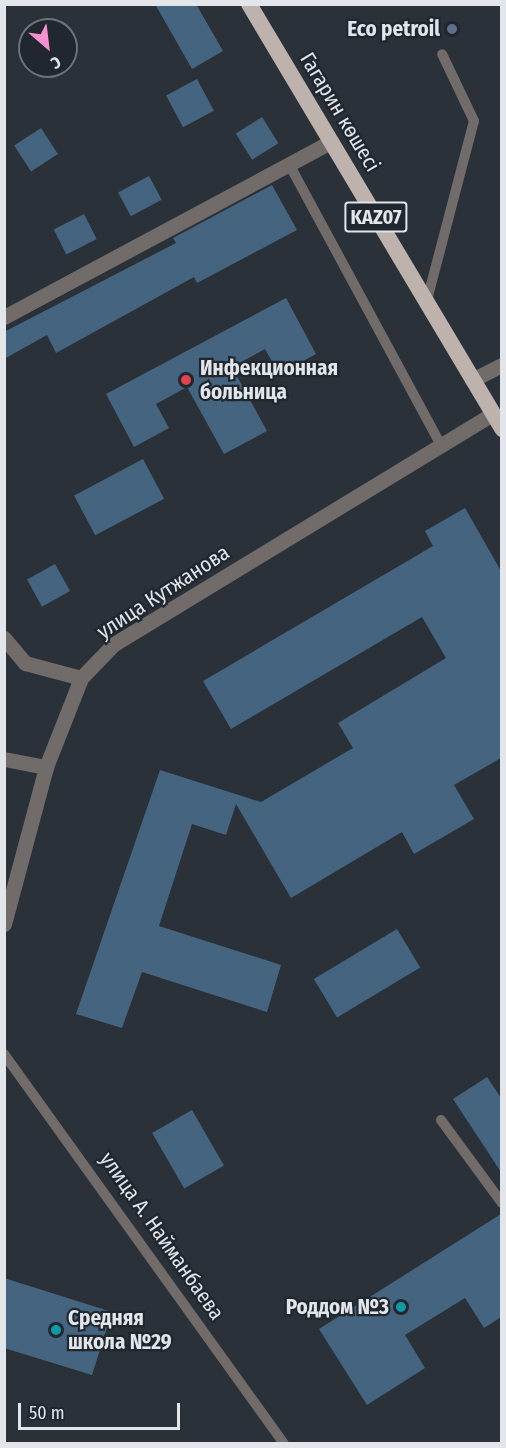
<!DOCTYPE html>
<meta charset="utf-8">
<style>
body{margin:0}
#map{position:relative;width:506px;height:1448px;overflow:hidden;background:#2a3138;font-family:"Fira Sans Condensed",sans-serif}
div>[style]{position:absolute}
[style*='--x']{left:calc(var(--x)*1px);top:calc(var(--y)*1px);width:calc(var(--w)*1px);rotate:calc(var(--a)*1deg)}
.building>*{inset:0;background:#456480;transform-origin:0 0}
.service>*{height:10px;margin:-5px;padding:0 5px;transform-origin:5px;border-radius:5px;background:#716c69}
.minor>*{height:15px;margin:-7.5px;padding:0 7.5px;transform-origin:7.5px;border-radius:7.5px;background:#716c69}
.tertiary>*{height:15px;margin:-7.5px;padding:0 7.5px;transform-origin:7.5px;border-radius:7.5px;background:#716c69}
.trunk>*{height:16px;margin:-8px;padding:0 8px;transform-origin:8px;border-radius:8px;background:#beb2ad}
.dots>*{width:16px;height:16px;translate:-50% -50%;box-sizing:border-box;border:3px solid #20272e;border-radius:50%}
span{translate:-50% -50%;white-space:nowrap;text-align:center;line-height:1.15;-webkit-text-stroke:4.5px #20272e;paint-order:stroke}
.shield-label span{padding:2px 4px;background:#20272e;border:2px solid;border-radius:4px;-webkit-text-stroke-width:0}
.shield-label{font-size:20px;color:#e2e6eb;font-weight:700}
.poi-label{font-size:21px;color:#e2e6eb;font-weight:700}
.right{translate:-100% -50%;text-align:right}
.left{translate:0 -50%;text-align:left}
.street-label{font-size:21px;color:#e2e6eb}
.frame{position:absolute;inset:0;border:6px solid #e2e6eb;pointer-events:none}
.north{position:absolute;left:18px;top:18px;width:60px;height:60px;box-sizing:border-box;background:#20272e;border:2px solid #6e737a;border-radius:50%;rotate:152deg;font-size:16px;font-weight:700;line-height:24px;text-align:center;color:#e2e6eb}
.north::after{content:'';display:block;margin:auto;width:21px;height:27px;background:#f690d0;clip-path:polygon(50% 0,100% 100%,50% 72%,0 100%)}
.scale{position:absolute;left:18px;top:1403px;width:162px;height:27px;box-sizing:border-box;border:3px solid #e2e6eb;border-top:0;padding-left:8px;font-size:18px;line-height:21px;white-space:nowrap;color:#e2e6eb;-webkit-text-stroke:4px #20272e;paint-order:stroke}
</style>
<div id="map">
<div class="building">
<div style="clip-path:polygon(155px 4px,196px 4px,223px 51px,192px 69px)"></div>
<div style="left:197px;top:79px;width:36px;height:35px;rotate:62deg"></div>
<div style="left:262px;top:117px;width:31px;height:31px;rotate:58deg"></div>
<div style="left:41px;top:128px;width:31px;height:32px;rotate:57deg"></div>
<div style="left:149px;top:176px;width:27px;height:35px;rotate:62deg"></div>
<div style="clip-path:polygon(272px 185px,297px 230px,197px 283px,194px 277px,56px 353px,47px 335px,4px 359px,4px 332px,176px 243px,173px 238px)"></div>
<div style="left:84px;top:214px;width:28px;height:34px;rotate:63deg"></div>
<div style="clip-path:polygon(286px 298px,316px 354px,279px 374px,265px 349px,232px 367px,267px 431px,224px 454px,187px 387px,156px 404px,169px 428px,134px 447px,106px 394px)"></div>
<div style="left:143px;top:459px;width:45px;height:78px;rotate:62deg"></div>
<div style="clip-path:polygon(465px 508px,501px 571px,501px 758px,454px 785px,474px 819px,414px 854px,402px 832px,291px 898px,236px 804px,226px 835px,192px 824px,159px 926px,281px 965px,267px 1012px,142px 972px,122px 1028px,76px 1014px,160px 770px,261px 802px,353px 748px,338px 723px,446px 658px,422px 617px,231px 729px,203px 681px,433px 546px,425px 531px)"></div>
<div style="left:55px;top:564px;width:31px;height:32px;rotate:61deg"></div>
<div style="left:397px;top:929px;width:45px;height:97px;rotate:59deg"></div>
<div style="clip-path:polygon(487px 1077px,501px 1098px,501px 1172px,453px 1099px)"></div>
<div style="left:192px;top:1110px;width:64px;height:46px;rotate:60deg"></div>
<div style="clip-path:polygon(501px 1214px,501px 1317px,484px 1328px,465px 1298px,405px 1335px,425px 1368px,367px 1405px,319px 1329px)"></div>
<div style="clip-path:polygon(4px 1278px,112px 1312px,92px 1375px,4px 1348px)"></div>
</div>
<div class="service">
<div style="--x:289;--y:164;--w:319;--a:61.6"></div>
<div style="--x:427;--y:300;--w:185;--a:-75.3"></div>
<div style="--x:474;--y:121;--w:74;--a:-115.5"></div>
<div style="--x:4;--y:1054;--w:480;--a:54.3"></div>
<div style="--x:441;--y:1120;--w:103;--a:53.7"></div>
</div>
<div class="minor">
<div style="--x:4;--y:317;--w:371;--a:-28.2"></div>
<div style="--x:472;--y:380;--w:34;--a:-27"></div>
<div style="--x:4;--y:638;--w:33;--a:50"></div>
<div style="--x:25;--y:663;--w:58;--a:15"></div>
<div style="--x:4;--y:759;--w:43;--a:10.8"></div>
</div>
<div class="tertiary">
<div style="--x:4;--y:924;--w:163;--a:-75"></div>
<div style="--x:46;--y:767;--w:96;--a:-68.5"></div>
<div style="--x:81;--y:678;--w:47;--a:-45.9"></div>
<div style="--x:114;--y:644;--w:443;--a:-31.3"></div>
</div>
<div class="trunk">
<div style="--x:249;--y:4;--w:495;--a:59.2"></div>
</div>
<div class="dots">
<div style="left:452px;top:29px;background:#5c6f8a"></div>
<div style="left:186px;top:380px;background:#e0444e"></div>
<div style="left:401px;top:1307px;background:#0f9aa8"></div>
<div style="left:56px;top:1330px;background:#0f9aa8"></div>
</div>
<div class="shield-label">
<span style="left:376px;top:217px">KAZ07</span>
</div>
<div class="poi-label">
<span class="right" style="left:440px;top:29px">Eco petroil</span>
<span class="left" style="left:200px;top:380px">Инфекционная<br>больница</span>
<span class="right" style="left:389px;top:1307px">Роддом №3</span>
<span class="left" style="left:68px;top:1330px">Средняя<br>школа №29</span>
</div>
<div class="street-label">
<span style="left:340px;top:112px;rotate:59deg">Гагарин көшесі</span>
<span style="left:163px;top:592px;rotate:-33deg">улица Кутжанова</span>
<span style="left:162px;top:1236px;rotate:55deg">улица А. Найманбаева</span>
</div>
<div class="frame"></div>
<div class="north">С</div>
<div class="scale">50 m</div>
</div>
